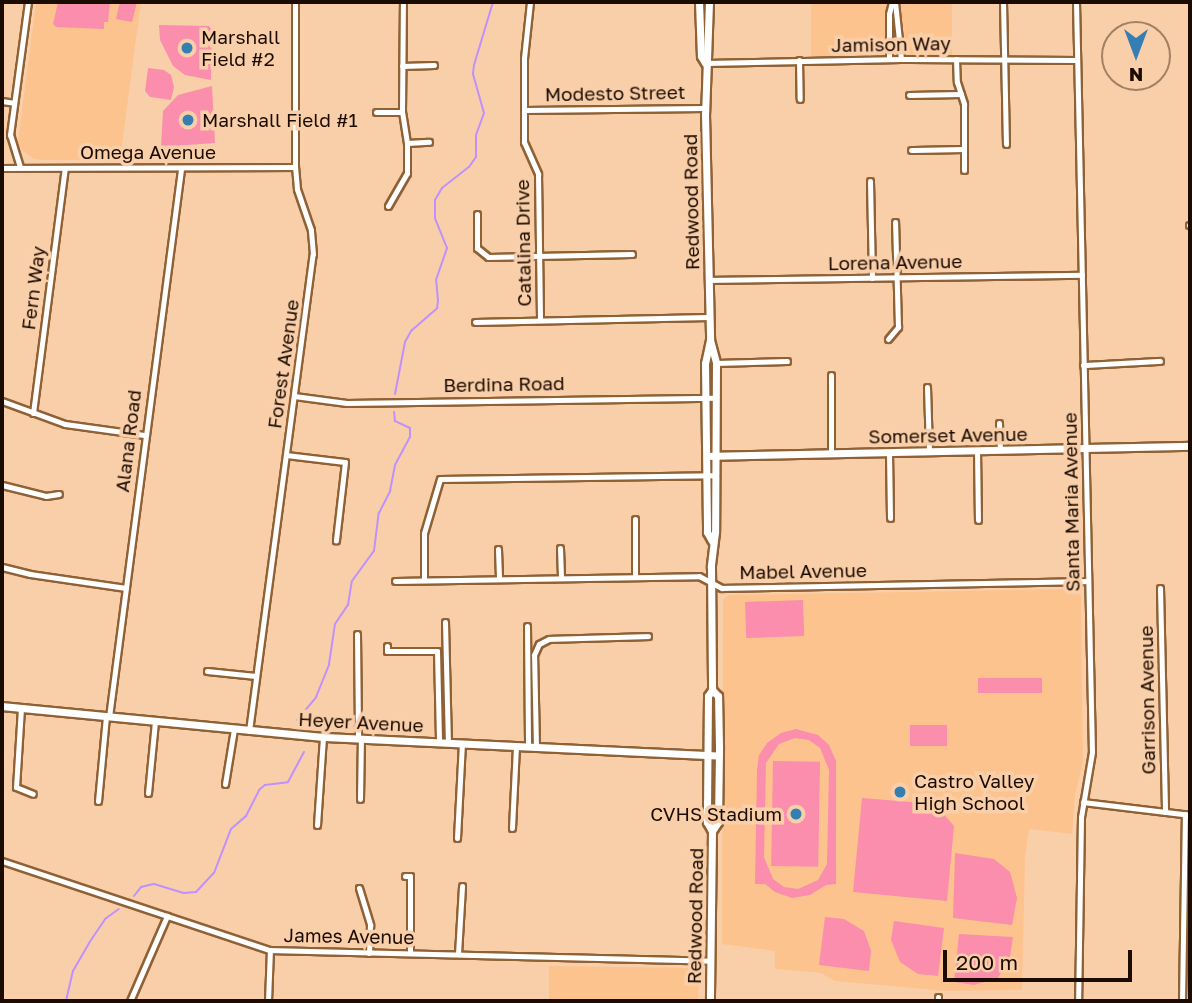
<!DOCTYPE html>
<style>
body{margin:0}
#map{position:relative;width:1192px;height:1003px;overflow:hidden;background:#f9cfaa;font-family:"Golos Text",sans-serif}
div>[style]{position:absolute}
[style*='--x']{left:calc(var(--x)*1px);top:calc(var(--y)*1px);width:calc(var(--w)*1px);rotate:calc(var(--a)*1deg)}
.built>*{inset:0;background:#fdc38f;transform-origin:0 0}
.green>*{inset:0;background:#fa8eac;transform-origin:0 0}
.stream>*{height:2px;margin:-1px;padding:0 1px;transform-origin:1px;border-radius:1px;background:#c091fb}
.roads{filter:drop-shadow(2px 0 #8f6135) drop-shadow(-2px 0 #8f6135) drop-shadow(0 2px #8f6135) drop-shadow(0 -2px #8f6135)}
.street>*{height:5px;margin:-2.5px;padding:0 2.5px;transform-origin:2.5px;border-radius:2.5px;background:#fff}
.secondary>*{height:7px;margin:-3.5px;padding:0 3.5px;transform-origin:3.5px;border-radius:3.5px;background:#fff}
.dots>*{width:19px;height:19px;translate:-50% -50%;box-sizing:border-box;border:4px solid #f9cfaa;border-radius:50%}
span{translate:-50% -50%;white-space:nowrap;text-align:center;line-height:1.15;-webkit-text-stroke:7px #f9cfaa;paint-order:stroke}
.poi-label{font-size:19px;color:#1c0b00}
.left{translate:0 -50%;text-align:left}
.right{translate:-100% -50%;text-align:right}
.street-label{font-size:19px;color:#1c0b00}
.frame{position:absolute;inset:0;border:4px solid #1c0b00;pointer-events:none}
.north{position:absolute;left:1101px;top:21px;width:70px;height:70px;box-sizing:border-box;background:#f9cfaa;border:2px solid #a18166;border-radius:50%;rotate:180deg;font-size:19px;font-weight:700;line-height:28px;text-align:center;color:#1c0b00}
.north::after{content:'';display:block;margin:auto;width:24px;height:32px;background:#357eb2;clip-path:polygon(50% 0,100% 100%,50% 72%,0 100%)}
.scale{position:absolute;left:943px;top:950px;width:189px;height:32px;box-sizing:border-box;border:4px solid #1c0b00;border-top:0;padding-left:9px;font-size:21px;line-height:24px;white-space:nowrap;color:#1c0b00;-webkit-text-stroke:5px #f9cfaa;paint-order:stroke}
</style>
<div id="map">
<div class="built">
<div style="clip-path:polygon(36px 2px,141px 2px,120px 160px,43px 160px,34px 159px,21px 149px,18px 141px)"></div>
<div style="left:811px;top:2px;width:141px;height:54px"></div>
<div style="clip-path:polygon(1072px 589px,1081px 595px,1083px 762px,1075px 796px,1072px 834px,1029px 829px,1025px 858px,1022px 990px,945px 991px,835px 981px,821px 973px,775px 969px,775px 951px,722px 944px,723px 600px,728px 595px)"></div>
<div style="clip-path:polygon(549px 966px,694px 968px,699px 974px,698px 1001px,549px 1001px)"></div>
</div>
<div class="green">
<div style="clip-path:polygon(58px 2px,110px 2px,108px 22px,104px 22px,104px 29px,56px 27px,53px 24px)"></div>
<div style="clip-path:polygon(120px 2px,137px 2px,132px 22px,116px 19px)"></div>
<div style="clip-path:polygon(159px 25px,209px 26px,212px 30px,211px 80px,185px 75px,173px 66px,160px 40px)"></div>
<div style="clip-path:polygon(148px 68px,164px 70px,171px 75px,174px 87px,171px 100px,150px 97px,145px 91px)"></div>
<div style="clip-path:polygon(212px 86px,215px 143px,161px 147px,163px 111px,178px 95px)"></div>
<div style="left:803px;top:600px;width:36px;height:58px;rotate:88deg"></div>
<div style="left:1042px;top:678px;width:15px;height:64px;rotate:90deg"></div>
<div style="left:947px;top:725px;width:21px;height:37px;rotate:90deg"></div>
<div style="clip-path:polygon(evenodd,796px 729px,818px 735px,829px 745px,836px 761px,836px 884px,826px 885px,810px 895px,792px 898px,775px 892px,765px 884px,755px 884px,757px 770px,759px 755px,767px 743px,781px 733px,796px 729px,795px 738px,809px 740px,820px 748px,829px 770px,827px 864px,818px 880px,798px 889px,784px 887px,773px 879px,764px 857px,766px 763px,779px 744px,795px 738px)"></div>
<div style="left:773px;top:761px;width:47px;height:105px;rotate:1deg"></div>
<div style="clip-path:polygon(862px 798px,935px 804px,954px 826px,947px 901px,853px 892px)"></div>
<div style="clip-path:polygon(955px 853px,994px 859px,1010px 872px,1017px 898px,1012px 925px,953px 918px)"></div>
<div style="clip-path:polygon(825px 917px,844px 919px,864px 931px,871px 951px,869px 971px,819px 965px)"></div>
<div style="clip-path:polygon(894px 921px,944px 928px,938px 976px,918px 974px,900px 962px,891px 940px)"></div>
<div style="clip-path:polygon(959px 934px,1013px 937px,1010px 956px,998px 978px,974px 985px,954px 982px)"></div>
</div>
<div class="stream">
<div style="--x:395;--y:394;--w:53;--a:-79.1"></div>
<div style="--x:405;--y:342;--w:13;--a:-61"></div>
<div style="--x:411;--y:331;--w:35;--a:-41"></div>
<div style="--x:437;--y:308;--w:7;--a:-82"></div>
<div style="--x:438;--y:301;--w:21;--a:-95"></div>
<div style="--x:436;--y:280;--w:34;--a:-71"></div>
<div style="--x:447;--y:248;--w:32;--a:-112"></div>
<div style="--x:435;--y:218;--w:18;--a:-90"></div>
<div style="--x:435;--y:200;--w:14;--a:-60"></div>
<div style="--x:442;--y:188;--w:34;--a:-38"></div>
<div style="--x:469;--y:167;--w:12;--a:-55"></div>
<div style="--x:476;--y:157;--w:22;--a:-90"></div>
<div style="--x:476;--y:135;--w:23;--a:-70"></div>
<div style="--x:484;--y:113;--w:41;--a:-105.8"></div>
<div style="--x:473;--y:74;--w:9;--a:-84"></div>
<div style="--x:474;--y:65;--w:66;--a:-73.2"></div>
<div style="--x:297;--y:720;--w:30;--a:-50"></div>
<div style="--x:316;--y:697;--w:35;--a:-68"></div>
<div style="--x:329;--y:664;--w:40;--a:-81.5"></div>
<div style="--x:335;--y:624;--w:23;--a:-56"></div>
<div style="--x:348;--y:605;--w:24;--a:-81"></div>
<div style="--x:352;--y:581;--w:37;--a:-54"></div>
<div style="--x:374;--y:551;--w:38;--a:-83"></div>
<div style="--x:379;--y:513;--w:25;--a:-63"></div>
<div style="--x:390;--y:491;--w:26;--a:-79"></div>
<div style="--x:395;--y:465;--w:32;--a:-62"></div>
<div style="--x:410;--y:437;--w:9;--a:-90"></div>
<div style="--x:410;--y:428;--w:17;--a:-155"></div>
<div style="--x:395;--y:421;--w:9;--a:-96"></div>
<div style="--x:134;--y:896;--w:11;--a:-52"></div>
<div style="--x:141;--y:887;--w:13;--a:-13"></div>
<div style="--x:154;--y:884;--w:31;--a:17"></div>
<div style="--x:184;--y:893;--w:12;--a:-5"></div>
<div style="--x:196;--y:892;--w:26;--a:-47"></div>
<div style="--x:214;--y:873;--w:47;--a:-68.9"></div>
<div style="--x:231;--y:829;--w:20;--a:-41"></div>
<div style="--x:246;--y:816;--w:29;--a:-63"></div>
<div style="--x:259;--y:790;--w:8;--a:-40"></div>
<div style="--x:265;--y:785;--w:23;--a:-7"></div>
<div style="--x:288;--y:782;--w:34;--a:-62"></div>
<div style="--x:66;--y:1001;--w:31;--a:-77"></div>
<div style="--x:73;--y:971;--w:32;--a:-60"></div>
<div style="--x:89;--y:943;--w:29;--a:-56"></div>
<div style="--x:105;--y:919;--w:17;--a:-36"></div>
</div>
<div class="roads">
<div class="street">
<div style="--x:530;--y:2;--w:56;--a:96.1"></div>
<div style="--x:524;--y:58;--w:84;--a:90"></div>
<div style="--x:524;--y:142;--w:35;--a:66"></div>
<div style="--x:538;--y:174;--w:146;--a:89.2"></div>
<div style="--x:895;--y:2;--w:57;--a:84"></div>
<div style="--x:1003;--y:2;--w:142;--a:88.8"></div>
<div style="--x:1076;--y:2;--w:750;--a:88.78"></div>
<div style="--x:1092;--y:752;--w:66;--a:99.6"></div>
<div style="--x:1081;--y:817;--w:184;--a:90.9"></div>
<div style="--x:889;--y:59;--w:45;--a:-90"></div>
<div style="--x:889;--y:14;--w:12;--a:-76"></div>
<div style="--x:956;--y:59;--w:23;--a:88"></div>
<div style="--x:957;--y:82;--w:23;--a:72"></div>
<div style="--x:964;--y:104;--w:66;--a:90"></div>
<div style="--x:799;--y:60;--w:39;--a:89"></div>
<div style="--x:706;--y:63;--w:195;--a:-1.2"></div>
<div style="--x:901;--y:59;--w:176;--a:0.3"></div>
<div style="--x:402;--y:66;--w:32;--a:-2"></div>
<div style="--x:909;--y:95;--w:52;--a:-1.1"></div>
<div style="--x:2;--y:101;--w:12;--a:9"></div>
<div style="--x:524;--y:110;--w:181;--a:-0.6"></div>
<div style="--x:376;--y:112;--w:26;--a:0"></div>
<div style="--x:407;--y:143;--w:22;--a:-3"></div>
<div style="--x:911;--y:150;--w:53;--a:-1.1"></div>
<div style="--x:20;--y:167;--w:34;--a:-107"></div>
<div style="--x:10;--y:135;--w:134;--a:-82.3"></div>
<div style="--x:2;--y:168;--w:293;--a:-0.2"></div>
<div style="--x:870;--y:181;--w:97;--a:88.8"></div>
<div style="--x:388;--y:206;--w:38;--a:-60"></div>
<div style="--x:407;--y:173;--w:30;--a:-90"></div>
<div style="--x:407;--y:143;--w:31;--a:-99"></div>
<div style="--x:402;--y:112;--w:110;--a:-89.5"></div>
<div style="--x:477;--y:214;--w:34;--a:90"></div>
<div style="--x:477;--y:248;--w:14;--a:39"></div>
<div style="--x:488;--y:257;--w:144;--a:-1.2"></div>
<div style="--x:1189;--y:225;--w:1;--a:0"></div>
<div style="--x:708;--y:280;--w:374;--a:-0.8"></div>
<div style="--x:475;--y:322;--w:234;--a:-1.2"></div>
<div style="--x:888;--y:339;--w:16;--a:-50"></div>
<div style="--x:898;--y:327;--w:105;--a:-91.6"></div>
<div style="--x:716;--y:363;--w:71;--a:-1.6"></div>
<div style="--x:1083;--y:365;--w:77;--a:-3"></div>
<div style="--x:831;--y:375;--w:78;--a:90"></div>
<div style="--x:927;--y:387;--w:65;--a:88.2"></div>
<div style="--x:294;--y:396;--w:53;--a:7.5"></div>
<div style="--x:347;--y:403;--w:368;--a:-0.8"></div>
<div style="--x:2;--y:401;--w:67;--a:20.1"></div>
<div style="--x:65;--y:424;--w:80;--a:7.9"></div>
<div style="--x:33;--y:413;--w:247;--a:-82.6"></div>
<div style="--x:999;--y:423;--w:26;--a:88"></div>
<div style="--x:977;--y:450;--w:70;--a:89.2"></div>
<div style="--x:889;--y:453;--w:65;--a:89.1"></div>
<div style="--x:286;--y:455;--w:59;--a:6.8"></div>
<div style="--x:345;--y:462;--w:79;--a:96.6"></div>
<div style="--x:2;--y:485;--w:45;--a:14"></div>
<div style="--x:46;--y:496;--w:13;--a:-9"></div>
<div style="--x:560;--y:548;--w:30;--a:88"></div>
<div style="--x:498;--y:549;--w:30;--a:88"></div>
<div style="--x:2;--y:567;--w:29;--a:14"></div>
<div style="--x:30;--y:574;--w:97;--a:8.3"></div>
<div style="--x:635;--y:577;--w:58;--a:-90"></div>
<div style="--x:424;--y:579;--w:46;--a:-90"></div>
<div style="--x:424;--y:533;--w:56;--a:-73.5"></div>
<div style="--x:440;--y:479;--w:275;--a:-0.8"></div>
<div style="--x:395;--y:581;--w:304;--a:-0.9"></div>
<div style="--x:699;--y:576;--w:26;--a:28"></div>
<div style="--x:722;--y:588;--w:366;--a:-1.1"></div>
<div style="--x:1160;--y:588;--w:224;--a:88.7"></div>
<div style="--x:445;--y:622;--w:121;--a:88.6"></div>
<div style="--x:527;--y:626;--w:121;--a:89.5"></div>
<div style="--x:357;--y:634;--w:104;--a:89.4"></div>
<div style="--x:387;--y:646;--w:5;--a:90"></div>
<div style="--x:387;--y:651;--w:50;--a:0"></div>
<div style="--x:437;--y:651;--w:91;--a:88.7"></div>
<div style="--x:207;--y:671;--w:49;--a:5.8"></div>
<div style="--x:21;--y:708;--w:79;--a:93.6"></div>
<div style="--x:16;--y:787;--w:18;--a:22"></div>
<div style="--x:109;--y:717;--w:553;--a:-82.51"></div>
<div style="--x:249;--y:731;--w:481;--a:-82.4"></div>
<div style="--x:313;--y:254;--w:24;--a:-95"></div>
<div style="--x:311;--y:230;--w:43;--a:-108.9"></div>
<div style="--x:297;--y:189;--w:22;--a:-95"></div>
<div style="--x:295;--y:167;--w:165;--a:-90"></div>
<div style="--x:536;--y:747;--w:92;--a:-91.2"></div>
<div style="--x:534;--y:655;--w:12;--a:-66"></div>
<div style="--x:539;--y:644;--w:11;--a:-27"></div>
<div style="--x:549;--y:639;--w:99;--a:-1.7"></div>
<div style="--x:225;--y:784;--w:56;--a:-80.7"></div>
<div style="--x:148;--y:793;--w:71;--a:-84.4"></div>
<div style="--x:360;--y:799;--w:61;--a:-89.1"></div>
<div style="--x:98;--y:801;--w:84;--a:-84.6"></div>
<div style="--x:1083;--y:802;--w:108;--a:6.9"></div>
<div style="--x:317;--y:825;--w:88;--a:-86.1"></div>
<div style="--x:512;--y:828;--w:82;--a:-87.2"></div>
<div style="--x:457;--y:838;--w:94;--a:-87"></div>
<div style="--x:2;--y:861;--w:282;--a:18.4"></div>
<div style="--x:270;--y:950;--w:440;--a:1.4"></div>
<div style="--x:405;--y:876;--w:5;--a:0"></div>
<div style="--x:410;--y:876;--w:77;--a:90"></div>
<div style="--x:359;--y:888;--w:39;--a:73"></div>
<div style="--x:370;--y:925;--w:28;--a:92"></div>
<div style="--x:458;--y:954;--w:68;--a:-86.6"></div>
<div style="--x:130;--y:1001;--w:93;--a:-66.5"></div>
<div style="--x:268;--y:1001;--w:51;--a:-87.8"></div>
<div style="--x:938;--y:1001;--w:4;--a:-90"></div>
<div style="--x:1182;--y:1001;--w:187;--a:-89.1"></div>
</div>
<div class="secondary">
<div style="--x:699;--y:2;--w:54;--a:87.9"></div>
<div style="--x:701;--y:56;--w:8;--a:60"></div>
<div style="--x:709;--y:2;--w:112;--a:92"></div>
<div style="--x:705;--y:114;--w:226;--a:88.7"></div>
<div style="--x:710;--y:340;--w:24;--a:75"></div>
<div style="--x:716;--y:363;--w:169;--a:90.3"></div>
<div style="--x:715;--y:532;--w:35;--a:97"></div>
<div style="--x:711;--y:567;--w:123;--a:89.5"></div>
<div style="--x:712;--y:690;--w:7;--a:124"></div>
<div style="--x:708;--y:696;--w:126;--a:90.5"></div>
<div style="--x:707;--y:822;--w:10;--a:61"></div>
<div style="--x:712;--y:831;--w:170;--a:90.7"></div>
<div style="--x:710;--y:340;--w:24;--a:102"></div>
<div style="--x:705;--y:363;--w:169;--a:89.3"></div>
<div style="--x:707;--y:532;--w:10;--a:61"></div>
<div style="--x:707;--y:456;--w:483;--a:-1.2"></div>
<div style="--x:2;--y:706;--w:322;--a:5.5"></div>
<div style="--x:323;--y:737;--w:396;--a:2.7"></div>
<div style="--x:712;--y:831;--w:11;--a:-56"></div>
<div style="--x:718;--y:822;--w:76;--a:-89.2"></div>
<div style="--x:719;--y:746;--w:50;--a:-91.1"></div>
<div style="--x:718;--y:696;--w:8;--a:-135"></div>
</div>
</div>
<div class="dots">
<div style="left:187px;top:48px;background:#357eb2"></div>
<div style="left:188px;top:120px;background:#357eb2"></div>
<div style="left:900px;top:792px;background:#357eb2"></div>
<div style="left:796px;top:814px;background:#357eb2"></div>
</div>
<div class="poi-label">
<span class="left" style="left:201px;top:48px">Marshall<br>Field #2</span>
<span class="left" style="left:202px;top:120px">Marshall Field #1</span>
<span class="left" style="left:914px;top:792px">Castro Valley<br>High School</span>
<span class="right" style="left:782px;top:814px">CVHS Stadium</span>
</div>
<div class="street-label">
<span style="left:891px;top:44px;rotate:-1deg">Jamison Way</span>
<span style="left:615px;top:93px;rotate:-1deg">Modesto Street</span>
<span style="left:148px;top:152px">Omega Avenue</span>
<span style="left:691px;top:202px;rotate:-91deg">Redwood Road</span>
<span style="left:523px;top:243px;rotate:-91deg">Catalina Drive</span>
<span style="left:895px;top:262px;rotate:-1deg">Lorena Avenue</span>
<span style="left:33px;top:288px;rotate:-83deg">Fern Way</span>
<span style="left:283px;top:364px;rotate:-82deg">Forest Avenue</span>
<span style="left:504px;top:384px;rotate:-1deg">Berdina Road</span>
<span style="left:948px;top:435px;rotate:-1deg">Somerset Avenue</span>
<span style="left:128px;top:441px;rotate:-83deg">Alana Road</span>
<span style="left:1071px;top:502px;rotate:-91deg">Santa Maria Avenue</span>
<span style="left:803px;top:571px;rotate:-1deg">Mabel Avenue</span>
<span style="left:1147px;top:700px;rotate:-91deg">Garrison Avenue</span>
<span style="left:361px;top:722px;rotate:3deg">Heyer Avenue</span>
<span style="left:695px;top:916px;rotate:-89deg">Redwood Road</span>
<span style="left:349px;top:936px;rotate:1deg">James Avenue</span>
</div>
<div class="frame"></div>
<div class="north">N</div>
<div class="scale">200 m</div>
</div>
